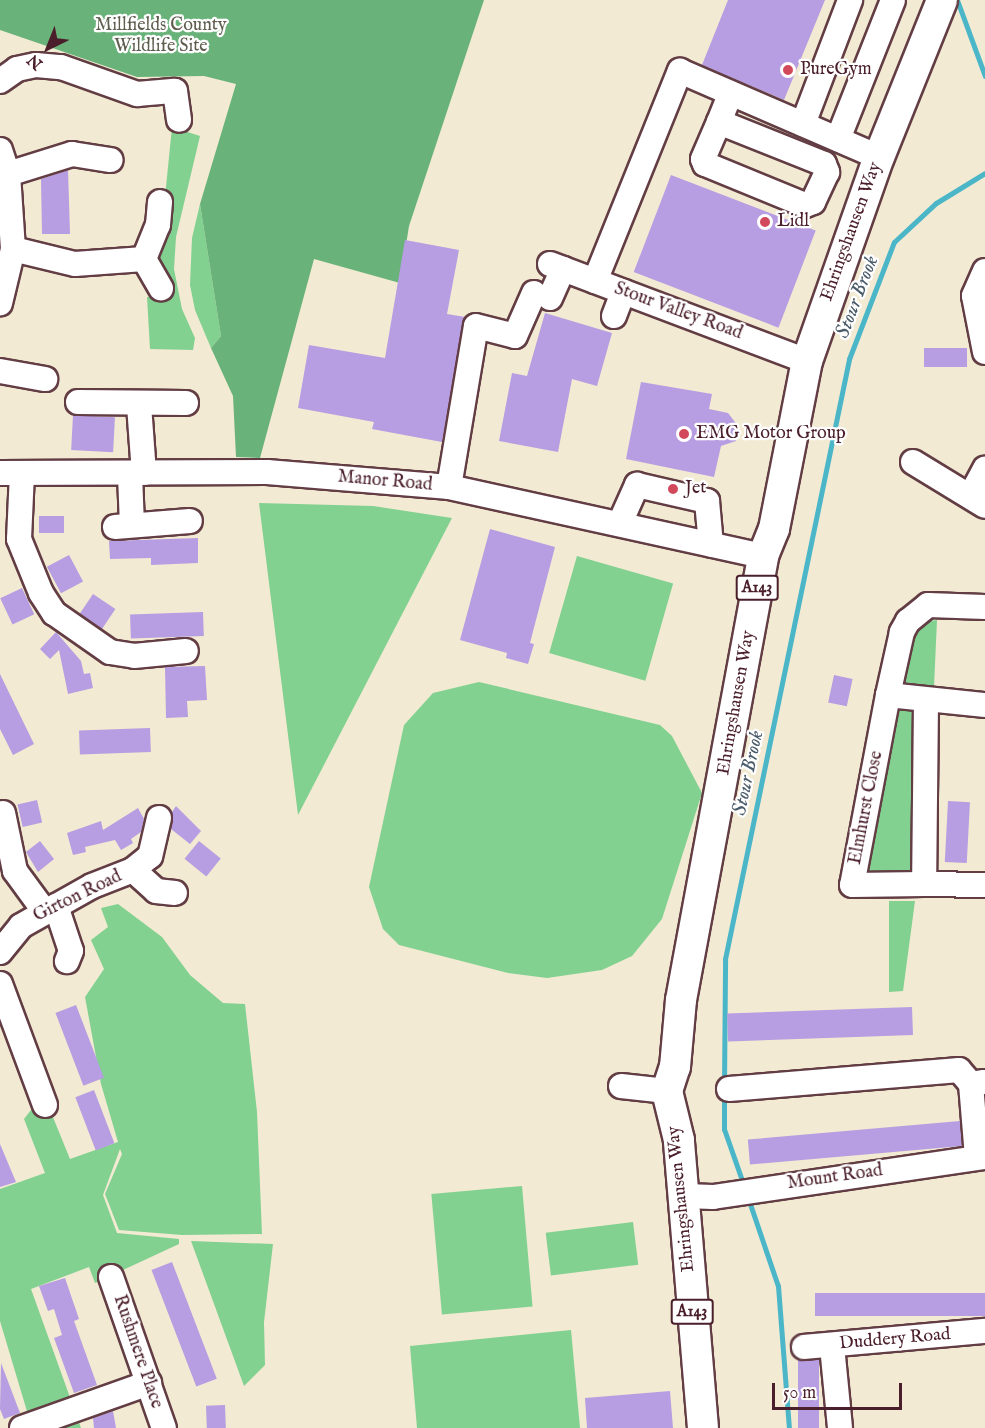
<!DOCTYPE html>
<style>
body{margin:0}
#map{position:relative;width:985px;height:1428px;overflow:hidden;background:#f2ead3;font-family:"IM FELL English",serif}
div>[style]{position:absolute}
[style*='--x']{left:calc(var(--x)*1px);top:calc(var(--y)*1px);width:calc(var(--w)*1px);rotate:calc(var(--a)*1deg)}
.green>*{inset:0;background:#82d190;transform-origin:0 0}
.forest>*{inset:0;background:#69b37a}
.stream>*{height:5px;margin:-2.5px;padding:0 2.5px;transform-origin:2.5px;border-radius:2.5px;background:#4bb6c8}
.building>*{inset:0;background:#b79de1;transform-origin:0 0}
.roads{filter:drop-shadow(2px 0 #633d44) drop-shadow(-2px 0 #633d44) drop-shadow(0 2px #633d44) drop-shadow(0 -2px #633d44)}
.minor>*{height:24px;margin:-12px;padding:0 12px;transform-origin:12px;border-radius:12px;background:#fff}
.major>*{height:30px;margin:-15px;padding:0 15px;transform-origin:15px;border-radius:15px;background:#fff}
.dots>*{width:16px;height:16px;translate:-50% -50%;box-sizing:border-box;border:3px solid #fff;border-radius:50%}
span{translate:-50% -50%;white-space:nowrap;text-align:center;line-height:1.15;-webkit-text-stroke:4.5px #fff;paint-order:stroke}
.shield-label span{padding:2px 4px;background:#fff;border:2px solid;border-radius:4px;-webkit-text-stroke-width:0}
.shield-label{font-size:16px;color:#4a1f2b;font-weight:700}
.park-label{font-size:18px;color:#5e5d4e}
.poi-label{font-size:18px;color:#4a1f2b}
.left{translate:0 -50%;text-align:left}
.street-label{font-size:18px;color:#4a1f2b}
.water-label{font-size:20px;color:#4a5b6a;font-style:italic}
.north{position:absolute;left:18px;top:18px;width:60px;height:60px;-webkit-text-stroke:4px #fff;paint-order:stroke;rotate:223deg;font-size:16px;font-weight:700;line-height:24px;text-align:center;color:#4a1f2b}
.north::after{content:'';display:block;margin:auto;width:21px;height:27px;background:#4a1f2b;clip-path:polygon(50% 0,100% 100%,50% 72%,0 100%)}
.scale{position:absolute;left:772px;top:1383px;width:130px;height:27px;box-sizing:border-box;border:3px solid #4a1f2b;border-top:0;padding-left:8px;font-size:18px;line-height:21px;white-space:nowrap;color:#4a1f2b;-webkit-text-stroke:4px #fff;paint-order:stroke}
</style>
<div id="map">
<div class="green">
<div style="clip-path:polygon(172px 127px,200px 136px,176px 237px,174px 269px,182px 309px,195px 338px,193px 350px,150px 349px,147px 297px,161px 297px,152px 260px,166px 187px)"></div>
<div style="clip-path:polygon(200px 204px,221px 336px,211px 348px,195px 310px,190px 285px,192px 238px)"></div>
<div style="clip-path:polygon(259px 503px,373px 506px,452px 518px,298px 815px)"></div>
<div style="left:577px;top:556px;width:100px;height:101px;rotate:16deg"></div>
<div style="clip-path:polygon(937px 620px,934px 687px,900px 683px,908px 636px,923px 622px)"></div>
<div style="clip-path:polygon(479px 682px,660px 725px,672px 736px,702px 793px,662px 919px,632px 956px,602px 970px,547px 978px,508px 973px,399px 945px,383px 929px,369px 887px,404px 725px,433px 693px)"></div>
<div style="clip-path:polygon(904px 706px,918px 710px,918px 867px,911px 872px,871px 876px,866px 866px,897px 708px)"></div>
<div style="clip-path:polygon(889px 901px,915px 901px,903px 991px,889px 992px)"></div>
<div style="clip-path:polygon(118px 904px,162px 937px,190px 975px,223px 1003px,245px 1004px,257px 1112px,262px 1234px,182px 1235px,119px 1230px,105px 1194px,122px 1154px,120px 1149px,103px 1195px,117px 1233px,179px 1239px,179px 1244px,95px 1283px,89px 1267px,31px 1289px,81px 1428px,32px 1428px,0 1321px,0 1189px,45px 1173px,24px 1119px,31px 1110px,48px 1105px,70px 1159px,118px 1142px,101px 1084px,85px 997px,104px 969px,91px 940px,108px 927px,101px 908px)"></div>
<div style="left:522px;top:1186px;width:121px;height:91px;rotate:85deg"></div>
<div style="left:633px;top:1222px;width:43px;height:88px;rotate:83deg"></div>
<div style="clip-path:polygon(191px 1241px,273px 1244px,264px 1322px,265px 1365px,244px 1386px)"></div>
<div style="clip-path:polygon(571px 1330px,580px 1428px,417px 1428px,410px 1346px)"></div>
</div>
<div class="forest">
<div style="clip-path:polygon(0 0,484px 0,409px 226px,400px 283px,314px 259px,260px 458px,236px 457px,233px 396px,211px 348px,221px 336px,200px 204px,236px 84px,204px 76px,137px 77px,0 30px)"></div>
</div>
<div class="stream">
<div style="--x:957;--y:0;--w:81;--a:69.8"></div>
<div style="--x:724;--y:1085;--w:126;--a:-89.5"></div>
<div style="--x:725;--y:959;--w:613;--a:-78.32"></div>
<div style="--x:849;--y:359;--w:125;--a:-69"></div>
<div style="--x:894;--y:242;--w:57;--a:-42.9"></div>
<div style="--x:936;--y:203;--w:57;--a:-31.5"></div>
<div style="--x:724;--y:1094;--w:35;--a:90"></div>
<div style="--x:724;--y:1129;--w:60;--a:70.7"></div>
<div style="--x:748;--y:1198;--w:93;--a:71.2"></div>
<div style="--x:778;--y:1286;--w:142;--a:85.6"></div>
</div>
<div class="building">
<div style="clip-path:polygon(728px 0,825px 0,784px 100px,702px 65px)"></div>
<div style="clip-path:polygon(68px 170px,70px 234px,42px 234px,41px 179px)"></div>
<div style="left:671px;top:175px;width:155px;height:104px;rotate:21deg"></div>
<div style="clip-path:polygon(405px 240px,459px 250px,447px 314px,465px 317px,442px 442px,372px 429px,374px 422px,298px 408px,309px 345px,385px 358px)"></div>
<div style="clip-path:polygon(545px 313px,612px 333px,597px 386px,572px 379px,558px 452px,499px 441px,512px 373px,527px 376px)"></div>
<div style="left:967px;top:348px;width:19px;height:43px;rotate:90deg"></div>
<div style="clip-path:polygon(641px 382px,712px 394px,709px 409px,728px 413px,738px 426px,736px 441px,721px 446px,714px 477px,626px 459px)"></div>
<div style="left:73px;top:415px;width:42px;height:35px;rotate:3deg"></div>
<div style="left:39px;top:516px;width:25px;height:17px"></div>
<div style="clip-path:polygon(490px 529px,555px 547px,530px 643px,534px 644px,528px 664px,506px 658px,507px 653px,460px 640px)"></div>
<div style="clip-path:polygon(198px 538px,198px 563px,151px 565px,151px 558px,110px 559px,109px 541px)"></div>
<div style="left:69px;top:555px;width:30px;height:25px;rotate:62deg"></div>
<div style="left:22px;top:588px;width:29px;height:24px;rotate:65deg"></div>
<div style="left:93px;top:594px;width:27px;height:24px;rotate:34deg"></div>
<div style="left:203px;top:612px;width:24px;height:73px;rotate:88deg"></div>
<div style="clip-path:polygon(56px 632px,81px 661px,84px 674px,90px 673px,93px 688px,68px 694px,59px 650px,50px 659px,40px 649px)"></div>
<div style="clip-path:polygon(205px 666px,207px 700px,187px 701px,188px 717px,166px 718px,165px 667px)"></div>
<div style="clip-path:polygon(0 674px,34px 744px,13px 755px,0 729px)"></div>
<div style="left:834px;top:675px;width:19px;height:28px;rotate:12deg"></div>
<div style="left:150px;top:728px;width:24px;height:71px;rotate:88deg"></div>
<div style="left:37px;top:800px;width:23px;height:20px;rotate:77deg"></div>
<div style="left:948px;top:801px;width:22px;height:61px;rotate:3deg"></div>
<div style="clip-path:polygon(176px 806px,201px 831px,190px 844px,171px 829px,172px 812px)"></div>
<div style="clip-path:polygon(138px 808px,144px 819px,141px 832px,131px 839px,133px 843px,121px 850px,115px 840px,85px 847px,86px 852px,73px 855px,67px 833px,101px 821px,103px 830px)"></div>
<div style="clip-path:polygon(40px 841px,54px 859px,38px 872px,26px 852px)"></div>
<div style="left:199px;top:841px;width:28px;height:23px;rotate:39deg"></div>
<div style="left:76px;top:1005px;width:78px;height:22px;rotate:69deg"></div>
<div style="left:912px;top:1007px;width:28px;height:185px;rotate:88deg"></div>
<div style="left:94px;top:1090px;width:57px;height:20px;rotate:69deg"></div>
<div style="left:960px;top:1121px;width:25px;height:213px;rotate:85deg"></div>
<div style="clip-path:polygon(0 1144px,16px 1182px,0 1187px)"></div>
<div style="left:172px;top:1262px;width:125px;height:22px;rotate:69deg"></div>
<div style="clip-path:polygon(65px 1278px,79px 1319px,74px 1321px,97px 1385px,74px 1393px,54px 1338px,62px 1335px,54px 1309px,48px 1311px,39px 1286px)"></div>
<div style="left:985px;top:1293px;width:23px;height:170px;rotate:90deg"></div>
<div style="left:798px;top:1360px;width:21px;height:68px"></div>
<div style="clip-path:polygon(1px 1363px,20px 1413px,4px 1419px,0 1409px)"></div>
<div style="clip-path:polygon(670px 1391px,673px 1428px,587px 1428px,585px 1398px)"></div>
<div style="left:225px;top:1405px;width:23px;height:19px;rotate:88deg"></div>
<div style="clip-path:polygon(113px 1411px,116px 1428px,94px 1428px,93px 1418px)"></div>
</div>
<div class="roads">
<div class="minor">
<div style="--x:0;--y:81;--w:21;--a:-35"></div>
<div style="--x:17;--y:69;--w:19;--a:-12"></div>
<div style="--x:36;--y:65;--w:25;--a:5"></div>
<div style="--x:61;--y:67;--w:81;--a:19.6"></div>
<div style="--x:137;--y:94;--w:38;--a:-5"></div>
<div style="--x:175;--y:91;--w:29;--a:82"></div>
<div style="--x:719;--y:122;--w:113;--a:21.8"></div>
<div style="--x:824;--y:164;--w:9;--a:69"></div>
<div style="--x:827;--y:172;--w:33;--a:115"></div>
<div style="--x:813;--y:202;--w:9;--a:159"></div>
<div style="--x:805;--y:205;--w:108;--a:-157.7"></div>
<div style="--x:705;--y:164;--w:5;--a:-112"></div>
<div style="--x:703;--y:159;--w:40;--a:-66.6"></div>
<div style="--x:719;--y:122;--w:31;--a:-68"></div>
<div style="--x:803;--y:124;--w:133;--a:-69.2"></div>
<div style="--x:838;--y:139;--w:149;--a:-68.4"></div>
<div style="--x:0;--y:150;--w:25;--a:72"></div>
<div style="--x:8;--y:174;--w:75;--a:86.2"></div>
<div style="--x:13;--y:249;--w:56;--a:103.5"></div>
<div style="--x:8;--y:174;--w:67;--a:-17.4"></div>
<div style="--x:72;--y:154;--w:39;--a:9"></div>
<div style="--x:13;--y:249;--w:64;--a:13.6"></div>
<div style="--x:75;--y:264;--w:69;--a:-4.1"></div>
<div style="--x:144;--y:259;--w:37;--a:-68"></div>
<div style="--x:158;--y:225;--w:23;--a:-85"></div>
<div style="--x:144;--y:259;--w:34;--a:60"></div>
<div style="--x:550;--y:264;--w:275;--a:20.7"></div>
<div style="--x:985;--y:271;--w:27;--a:114"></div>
<div style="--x:974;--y:296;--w:57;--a:78.9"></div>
<div style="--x:595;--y:281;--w:227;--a:-68"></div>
<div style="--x:680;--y:71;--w:217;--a:23.4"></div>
<div style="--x:550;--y:298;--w:32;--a:-66"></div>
<div style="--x:614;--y:316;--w:26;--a:-69"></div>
<div style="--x:0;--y:371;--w:46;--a:10.1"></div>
<div style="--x:78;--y:402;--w:108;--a:0.5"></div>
<div style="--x:139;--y:405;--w:68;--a:85.8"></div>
<div style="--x:913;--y:462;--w:84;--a:31.4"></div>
<div style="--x:0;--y:473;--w:267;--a:-0.2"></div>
<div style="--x:267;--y:472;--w:183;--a:4.7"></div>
<div style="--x:449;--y:487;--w:321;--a:12.4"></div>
<div style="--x:22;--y:473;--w:66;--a:92.6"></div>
<div style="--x:19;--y:539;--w:58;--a:67.8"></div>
<div style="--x:41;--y:593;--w:24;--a:57"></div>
<div style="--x:54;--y:613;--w:68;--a:34.9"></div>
<div style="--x:110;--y:652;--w:24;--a:9"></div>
<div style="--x:134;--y:656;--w:52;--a:-5.5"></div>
<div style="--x:130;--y:474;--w:51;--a:87.8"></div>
<div style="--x:449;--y:487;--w:163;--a:-80.5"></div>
<div style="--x:476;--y:326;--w:40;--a:14.4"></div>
<div style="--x:515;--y:336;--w:47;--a:-66.2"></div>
<div style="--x:971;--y:495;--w:30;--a:-62"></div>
<div style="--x:620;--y:523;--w:42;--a:-65.9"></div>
<div style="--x:637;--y:485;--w:72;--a:12.9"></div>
<div style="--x:707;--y:501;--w:44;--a:84.8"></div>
<div style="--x:115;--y:527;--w:75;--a:-4.6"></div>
<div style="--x:985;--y:607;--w:57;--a:-178"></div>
<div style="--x:928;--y:605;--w:26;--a:141"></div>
<div style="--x:908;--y:621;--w:13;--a:119"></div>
<div style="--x:902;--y:632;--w:65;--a:102.5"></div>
<div style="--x:888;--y:695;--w:98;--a:5.9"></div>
<div style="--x:888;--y:695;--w:193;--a:100.7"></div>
<div style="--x:852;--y:885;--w:72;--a:-0.8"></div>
<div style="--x:926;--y:702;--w:182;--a:90.6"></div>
<div style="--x:924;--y:884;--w:61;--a:0.9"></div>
<div style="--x:3;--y:813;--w:59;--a:78.3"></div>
<div style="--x:15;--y:871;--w:51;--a:53.8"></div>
<div style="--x:159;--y:818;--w:39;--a:103"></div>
<div style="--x:150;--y:856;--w:22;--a:141"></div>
<div style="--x:133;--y:870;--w:31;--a:42"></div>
<div style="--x:156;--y:891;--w:19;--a:6"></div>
<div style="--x:56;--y:906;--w:47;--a:71.6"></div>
<div style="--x:71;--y:951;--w:11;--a:112"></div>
<div style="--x:0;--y:952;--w:33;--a:-51"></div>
<div style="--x:21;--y:926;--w:81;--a:-29.4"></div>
<div style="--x:92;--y:886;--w:44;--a:-21.3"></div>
<div style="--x:0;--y:984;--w:129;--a:69.6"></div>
<div style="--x:621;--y:1086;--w:46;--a:6.2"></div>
<div style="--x:729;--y:1089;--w:231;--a:-4.7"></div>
<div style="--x:959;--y:1070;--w:18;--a:49"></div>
<div style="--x:977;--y:1157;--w:73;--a:-94.7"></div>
<div style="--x:971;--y:1084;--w:13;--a:-9"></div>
<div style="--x:685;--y:1196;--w:28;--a:2"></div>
<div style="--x:713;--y:1197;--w:275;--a:-8.4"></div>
<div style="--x:111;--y:1277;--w:160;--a:70.7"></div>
<div style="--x:832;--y:1346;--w:82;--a:84.4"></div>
<div style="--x:804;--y:1347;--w:182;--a:-5.1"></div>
<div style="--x:22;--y:1428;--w:135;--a:-19.5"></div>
</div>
<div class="major">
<div style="--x:703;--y:1428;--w:289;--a:-94.8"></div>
<div style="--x:679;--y:1140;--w:50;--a:-103.8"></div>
<div style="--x:667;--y:1091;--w:25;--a:-72"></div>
<div style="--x:675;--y:1067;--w:67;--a:-84.9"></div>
<div style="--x:681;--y:1000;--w:452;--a:-79.5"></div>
<div style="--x:763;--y:556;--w:29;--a:-68"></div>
<div style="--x:774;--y:529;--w:171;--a:-78.9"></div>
<div style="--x:807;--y:361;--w:216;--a:-70.6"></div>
<div style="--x:879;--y:157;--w:169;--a:-68.1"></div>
</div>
</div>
<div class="dots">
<div style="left:788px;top:70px;background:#d1495b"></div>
<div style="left:765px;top:222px;background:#d1495b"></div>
<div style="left:684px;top:434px;background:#d1495b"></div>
<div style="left:673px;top:489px;background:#d1495b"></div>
</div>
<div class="shield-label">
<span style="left:757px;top:588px">A143</span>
<span style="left:692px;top:1312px">A143</span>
</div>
<div class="park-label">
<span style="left:161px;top:37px">Millfields County<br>Wildlife Site</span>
</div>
<div class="poi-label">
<span class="left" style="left:800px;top:70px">PureGym</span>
<span class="left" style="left:777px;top:222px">Lidl</span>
<span class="left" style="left:696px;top:434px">EMG Motor Group</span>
<span class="left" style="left:685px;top:489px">Jet</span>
</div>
<div class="street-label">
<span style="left:852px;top:232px;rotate:-70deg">Ehringshausen Way</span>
<span style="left:678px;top:312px;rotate:20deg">Stour Valley Road</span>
<span style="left:385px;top:482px;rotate:5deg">Manor Road</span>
<span style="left:737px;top:703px;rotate:-80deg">Ehringshausen Way</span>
<span style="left:867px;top:808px;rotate:-79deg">Elmhurst Close</span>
<span style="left:78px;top:897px;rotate:-26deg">Girton Road</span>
<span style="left:835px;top:1178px;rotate:-8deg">Mount Road</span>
<span style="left:682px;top:1199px;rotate:-96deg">Ehringshausen Way</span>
<span style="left:895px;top:1340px;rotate:-5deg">Duddery Road</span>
<span style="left:137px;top:1352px;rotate:71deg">Rushmere Place</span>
</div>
<div class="water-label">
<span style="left:857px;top:297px;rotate:-69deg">Stour Brook</span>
<span style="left:748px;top:773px;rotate:-78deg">Stour Brook</span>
</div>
<div class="north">N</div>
<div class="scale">50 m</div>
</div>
